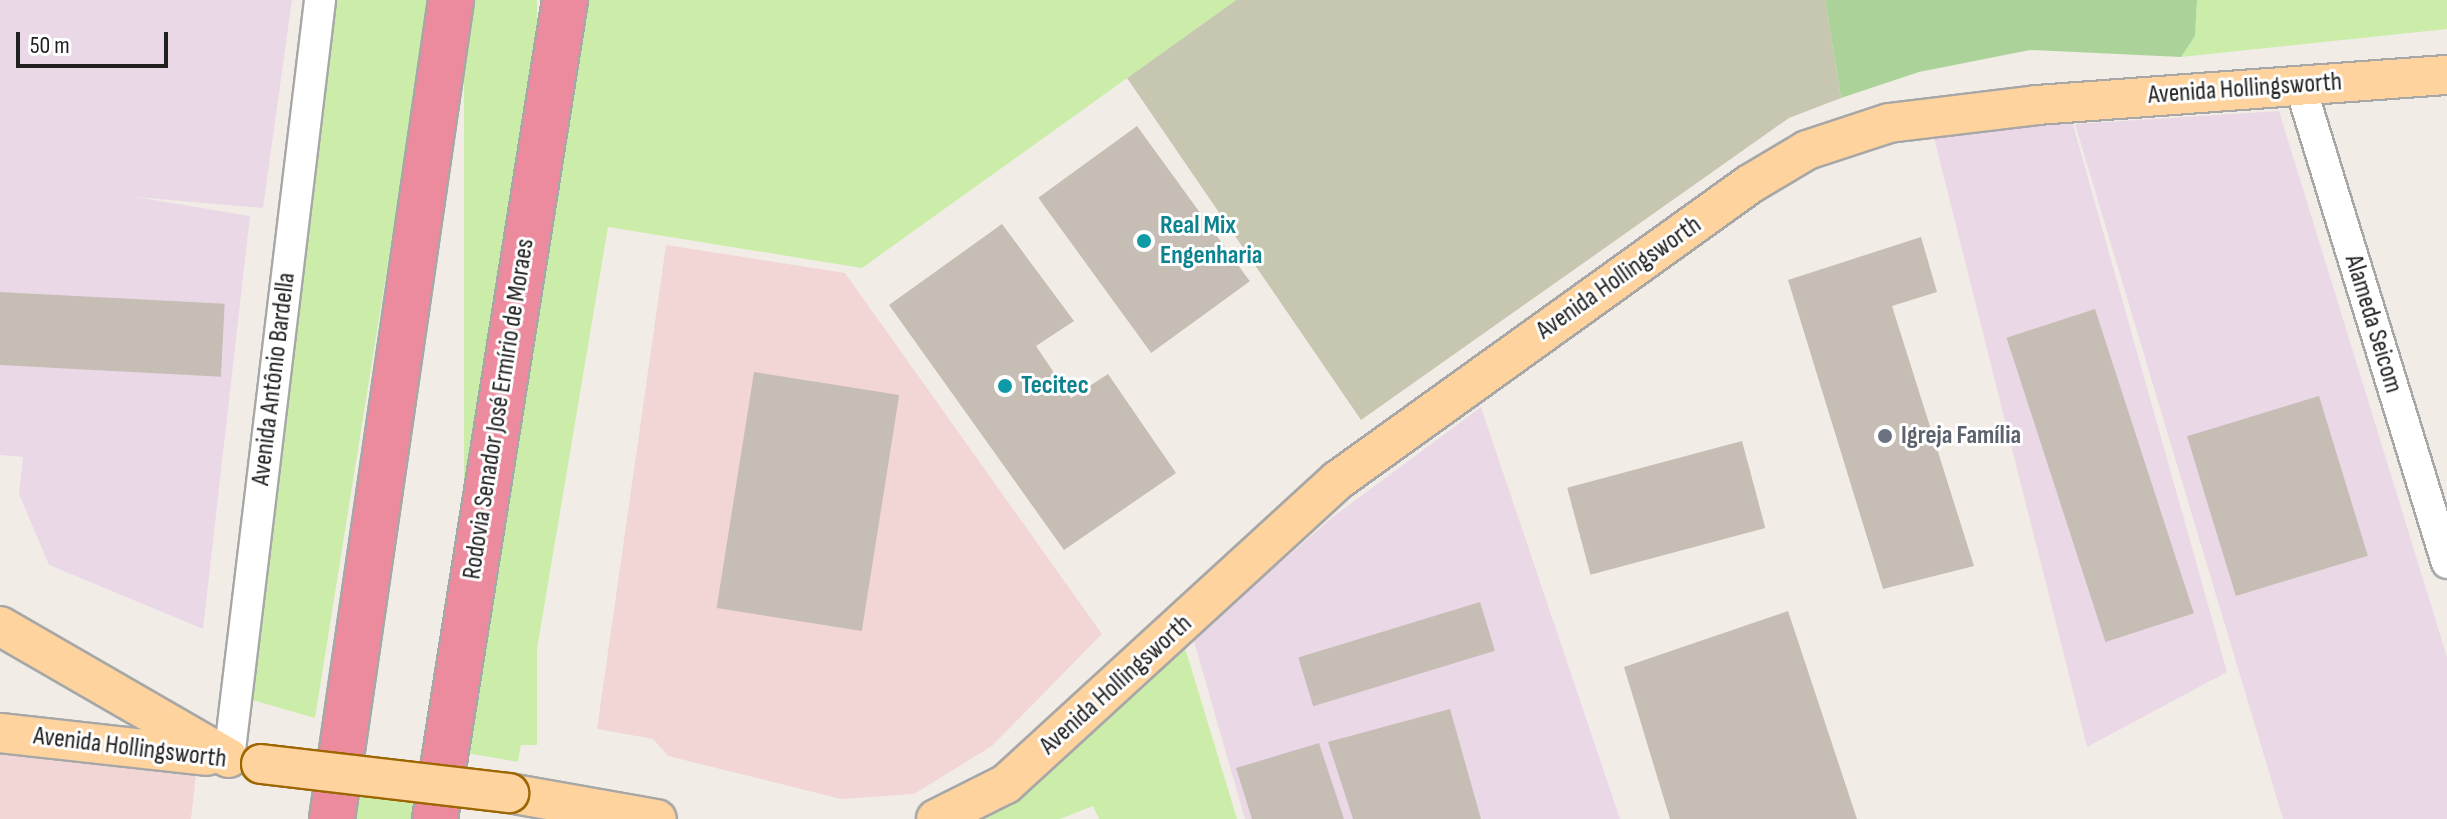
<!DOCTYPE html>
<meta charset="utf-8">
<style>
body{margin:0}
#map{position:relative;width:2447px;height:819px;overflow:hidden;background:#f1ede6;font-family:"Sofia Sans Condensed",sans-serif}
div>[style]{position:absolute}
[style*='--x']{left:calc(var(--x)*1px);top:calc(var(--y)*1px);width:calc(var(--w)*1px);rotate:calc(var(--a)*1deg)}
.commercial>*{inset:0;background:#f2d6d5}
.industrial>*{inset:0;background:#ebd8e7}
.construction>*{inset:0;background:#c7c6b1}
.grass>*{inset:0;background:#ccedaa;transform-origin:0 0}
.forest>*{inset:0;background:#abd399}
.building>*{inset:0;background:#c6bdb5;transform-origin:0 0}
.roads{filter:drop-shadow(2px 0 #a7a7a7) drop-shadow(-2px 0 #a7a7a7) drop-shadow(0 2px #a7a7a7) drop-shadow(0 -2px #a7a7a7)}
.minor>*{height:30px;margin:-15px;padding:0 15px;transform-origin:15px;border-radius:15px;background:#fff}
.major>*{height:38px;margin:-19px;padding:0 19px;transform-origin:19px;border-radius:19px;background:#ffd39e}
.highway>*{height:44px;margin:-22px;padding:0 22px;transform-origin:22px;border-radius:22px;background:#ec8b9e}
.bridges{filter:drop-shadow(2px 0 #9d6600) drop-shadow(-2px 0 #9d6600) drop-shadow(0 2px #9d6600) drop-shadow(0 -2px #9d6600)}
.major-bridge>*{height:38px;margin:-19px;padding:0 19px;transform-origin:19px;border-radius:19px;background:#ffd39e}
.dots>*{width:22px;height:22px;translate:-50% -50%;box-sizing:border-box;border:4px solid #fff;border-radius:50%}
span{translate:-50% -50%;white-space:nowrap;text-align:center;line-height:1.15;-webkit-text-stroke:6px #fff;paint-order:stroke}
.street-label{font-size:26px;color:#202020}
.culture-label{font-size:26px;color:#0d838f;font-weight:700}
.left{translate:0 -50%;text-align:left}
.worship-label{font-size:26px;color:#5b616d;font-weight:700}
.scale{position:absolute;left:16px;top:32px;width:152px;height:36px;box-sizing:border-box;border:4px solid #202020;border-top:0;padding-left:10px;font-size:24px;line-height:28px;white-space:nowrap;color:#202020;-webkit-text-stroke:6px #fff;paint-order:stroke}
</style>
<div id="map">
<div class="commercial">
<div style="clip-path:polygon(666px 245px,845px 273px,1102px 634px,992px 746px,914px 794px,841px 799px,668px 756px,653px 739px,597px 729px)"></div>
<div style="clip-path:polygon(0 753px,196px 775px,191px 819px,0 819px)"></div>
</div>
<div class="industrial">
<div style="clip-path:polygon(0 0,292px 0,263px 208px,136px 197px,250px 216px,203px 629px,49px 565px,19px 494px,23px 457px,0 455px)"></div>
<div style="clip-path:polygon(2279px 111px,2447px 657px,2447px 819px,2283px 819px,2075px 124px)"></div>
<div style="clip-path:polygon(2070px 114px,2227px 672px,2087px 747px,1933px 134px)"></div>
<div style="clip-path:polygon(1481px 407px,1620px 819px,1245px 819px,1193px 638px,1334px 516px)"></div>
</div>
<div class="construction">
<div style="clip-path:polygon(1236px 0,1825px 0,1841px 98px,1789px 118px,1361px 420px,1127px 78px)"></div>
</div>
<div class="grass">
<div style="clip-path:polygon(335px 0,430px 0,315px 718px,252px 700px)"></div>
<div style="left:464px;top:0;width:73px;height:745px"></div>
<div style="clip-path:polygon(585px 0,1236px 0,862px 268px,608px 227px,518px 762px,466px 753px)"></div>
<div style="clip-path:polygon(2197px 0,2447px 0,2447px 29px,2181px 57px,2195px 36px)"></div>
<div style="clip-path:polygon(1183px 641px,1237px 819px,1099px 819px,1093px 806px,1060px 819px,983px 819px,1034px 783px)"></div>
<div style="clip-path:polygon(345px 791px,425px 801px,423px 819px,342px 819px)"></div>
</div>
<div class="forest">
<div style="clip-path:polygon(1825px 0,2197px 0,2195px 36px,2181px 57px,2030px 50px,1919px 72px,1841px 98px)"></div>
</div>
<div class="building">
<div style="left:1137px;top:126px;width:192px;height:122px;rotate:54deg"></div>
<div style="clip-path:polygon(1002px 224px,1074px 321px,1036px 346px,1071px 398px,1108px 374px,1176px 473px,1064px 550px,889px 305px)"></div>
<div style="clip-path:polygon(1921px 237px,1937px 292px,1892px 306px,1974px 566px,1883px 589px,1788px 280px)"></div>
<div style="left:0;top:292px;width:225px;height:73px;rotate:3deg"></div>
<div style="left:2095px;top:309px;width:320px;height:93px;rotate:72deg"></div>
<div style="left:754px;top:372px;width:147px;height:239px;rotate:9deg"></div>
<div style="left:2319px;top:396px;width:167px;height:138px;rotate:73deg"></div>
<div style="left:1742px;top:441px;width:90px;height:181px;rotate:75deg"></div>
<div style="left:1480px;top:602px;width:51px;height:190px;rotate:73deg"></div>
<div style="clip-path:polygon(1788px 611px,1857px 819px,1670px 819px,1624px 667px)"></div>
<div style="clip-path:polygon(1450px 709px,1481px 819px,1353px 819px,1328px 742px)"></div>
<div style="clip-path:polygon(1319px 743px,1344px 819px,1252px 819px,1236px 768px)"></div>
</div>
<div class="roads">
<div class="minor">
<div style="--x:2300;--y:85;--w:500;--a:72.91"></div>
<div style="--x:229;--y:758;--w:763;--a:-83.15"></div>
</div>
<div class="major">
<div style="--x:0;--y:626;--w:264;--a:30"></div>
<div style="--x:0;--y:733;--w:208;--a:6.3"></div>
<div style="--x:509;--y:793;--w:150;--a:10"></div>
<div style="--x:936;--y:819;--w:78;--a:-26.6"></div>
<div style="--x:1006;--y:784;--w:450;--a:-42.5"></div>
<div style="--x:1338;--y:480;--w:507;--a:-35.7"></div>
<div style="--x:1750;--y:184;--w:66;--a:-30.8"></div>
<div style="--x:1807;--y:150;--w:86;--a:-18.2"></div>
<div style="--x:1889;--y:123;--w:149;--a:-6.9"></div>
<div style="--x:2037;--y:105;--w:411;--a:-4.2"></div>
</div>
<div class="highway">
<div style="--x:332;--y:819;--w:828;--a:-81.73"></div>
<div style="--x:435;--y:819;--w:829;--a:-80.98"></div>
</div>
</div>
<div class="bridges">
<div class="major-bridge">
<div style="--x:261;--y:764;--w:250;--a:6.7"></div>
</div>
</div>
<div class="dots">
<div style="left:1144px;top:241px;background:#0f9aa8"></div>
<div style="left:1005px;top:386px;background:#0f9aa8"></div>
<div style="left:1885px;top:436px;background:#6b7280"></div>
</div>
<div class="street-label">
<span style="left:2245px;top:89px;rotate:-4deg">Avenida Hollingsworth</span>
<span style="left:1619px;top:278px;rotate:-35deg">Avenida Hollingsworth</span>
<span style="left:2373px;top:324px;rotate:73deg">Alameda Seicom</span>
<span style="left:274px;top:379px;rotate:-83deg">Avenida Antônio Bardella</span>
<span style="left:499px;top:409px;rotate:-81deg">Rodovia Senador José Ermírio de Moraes</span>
<span style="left:1116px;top:685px;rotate:-42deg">Avenida Hollingsworth</span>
<span style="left:130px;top:748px;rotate:7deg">Avenida Hollingsworth</span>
</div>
<div class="culture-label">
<span class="left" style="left:1160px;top:241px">Real Mix<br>Engenharia</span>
<span class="left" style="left:1021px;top:386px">Tecitec</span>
</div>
<div class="worship-label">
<span class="left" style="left:1901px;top:436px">Igreja Família</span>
</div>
<div class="scale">50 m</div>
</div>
